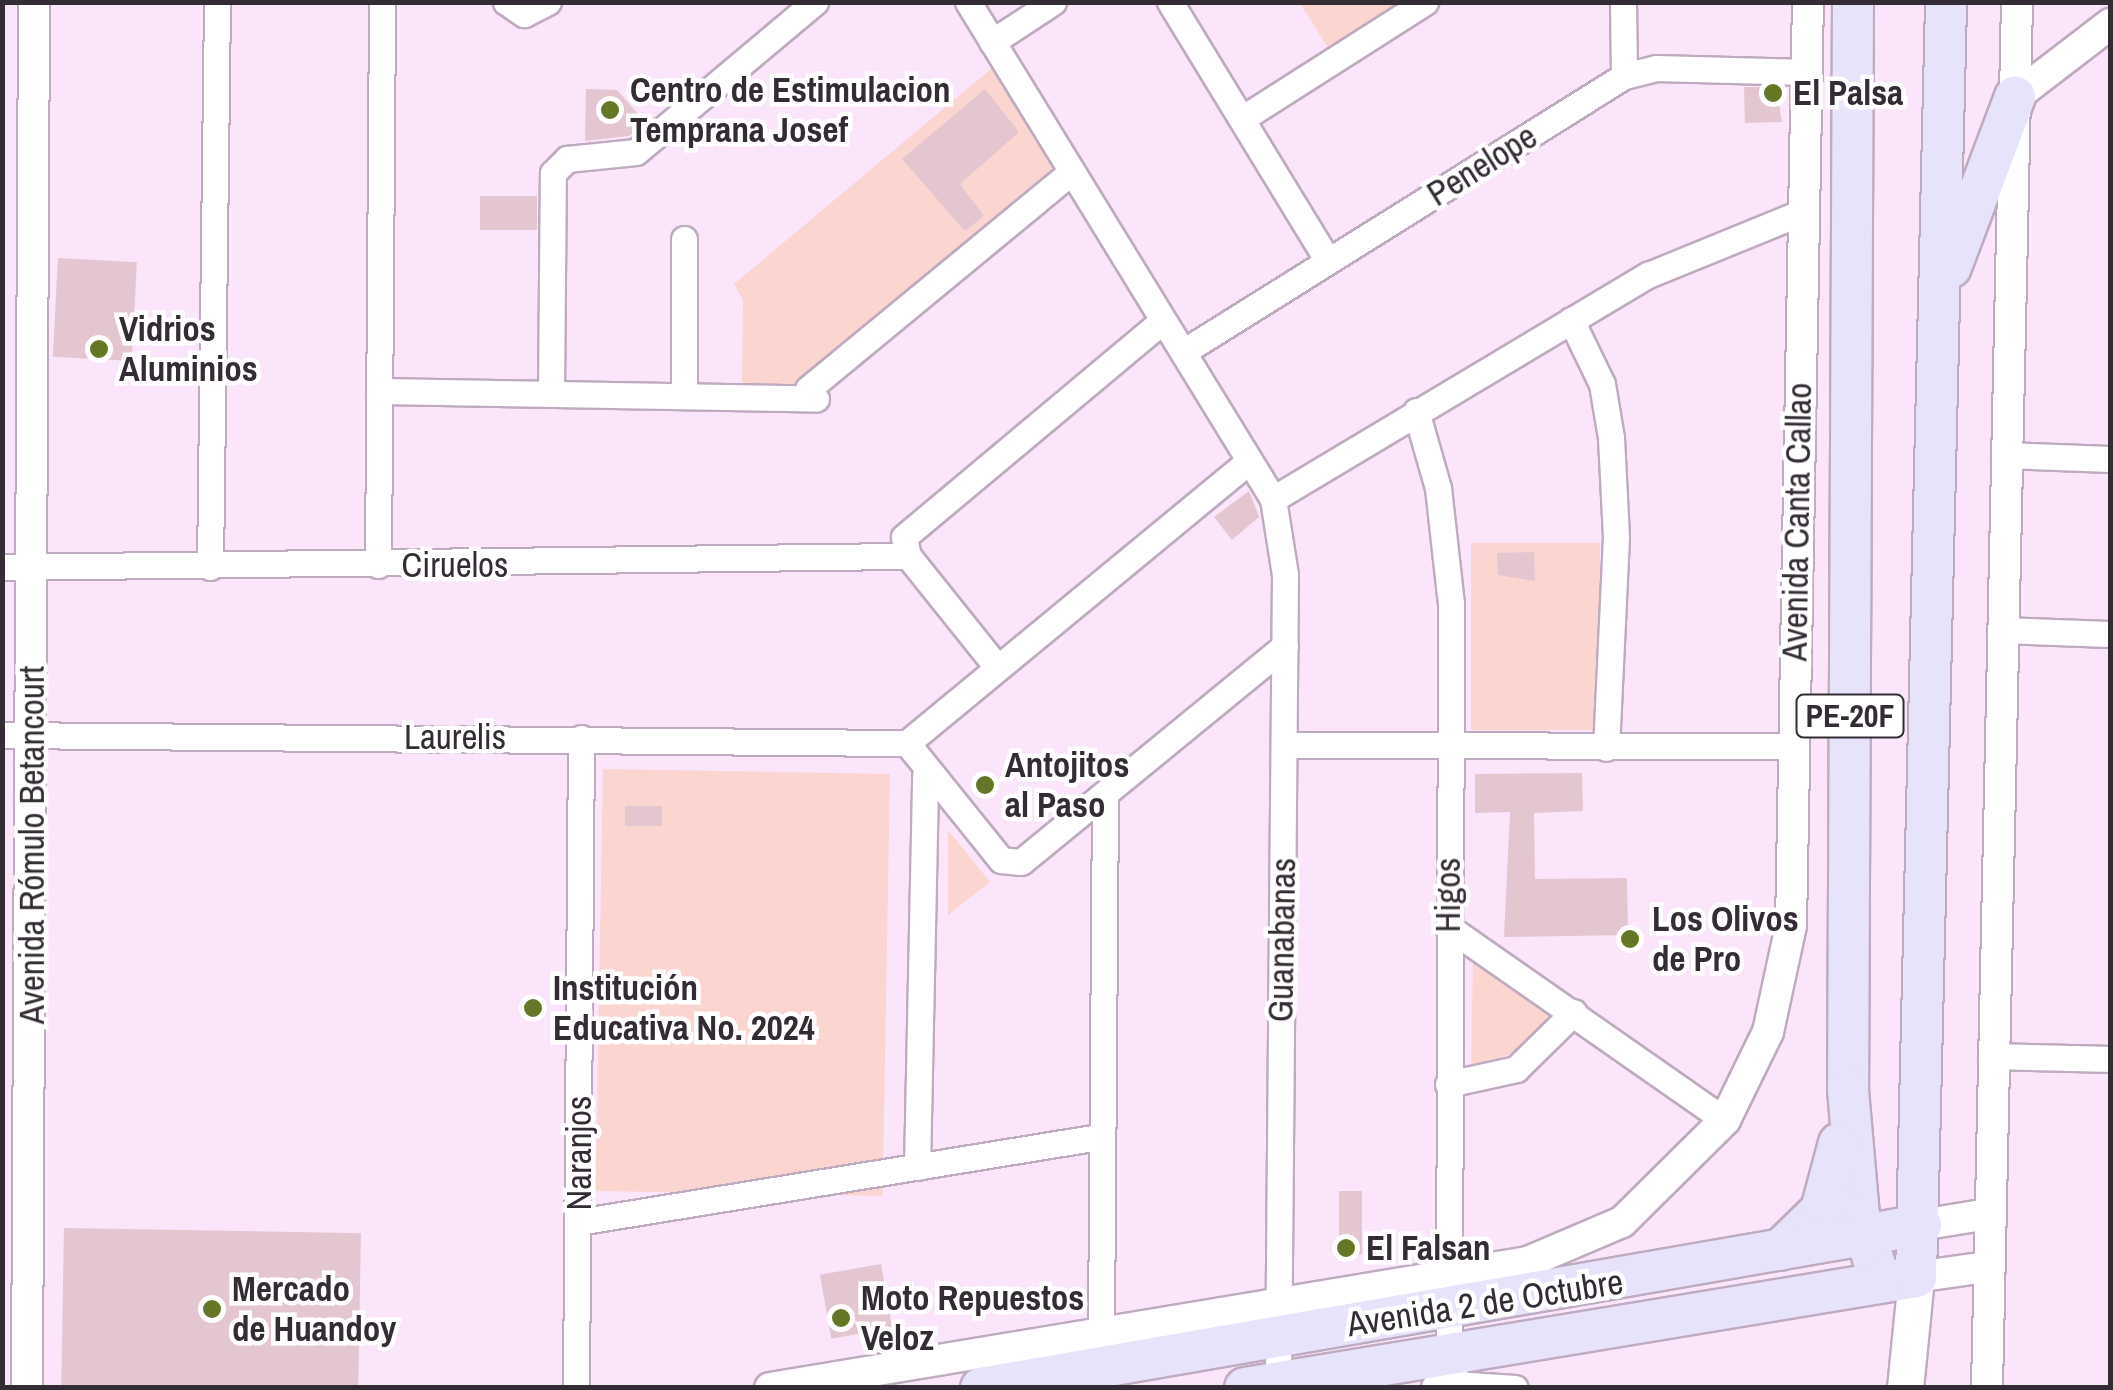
<!DOCTYPE html>
<meta charset="utf-8">
<style>
body{margin:0}
#map{position:relative;width:2113px;height:1390px;overflow:hidden;background:#fae5fb;font-family:"Archivo Narrow",sans-serif}
div>[style]{position:absolute}
[style*='--x']{left:calc(var(--x)*1px);top:calc(var(--y)*1px);width:calc(var(--w)*1px);rotate:calc(var(--a)*1deg)}
.green>*{inset:0;background:#fbd5d0;transform-origin:0 0}
.building>*{inset:0;background:#e4c6d1;transform-origin:0 0}
.roads{filter:drop-shadow(2px 0 #bfabc0) drop-shadow(-2px 0 #bfabc0) drop-shadow(0 2px #bfabc0) drop-shadow(0 -2px #bfabc0)}
.minor>*{height:25px;margin:-12.5px;padding:0 12.5px;transform-origin:12.5px;border-radius:12.5px;background:#fff}
.tertiary>*{height:30px;margin:-15px;padding:0 15px;transform-origin:15px;border-radius:15px;background:#fff}
.secondary>*{height:35px;margin:-17.5px;padding:0 17.5px;transform-origin:17.5px;border-radius:17.5px;background:#fff}
.primary>*{height:40px;margin:-20px;padding:0 20px;transform-origin:20px;border-radius:20px;background:#e7e3fa}
.dots>*{width:28px;height:28px;translate:-50% -50%;box-sizing:border-box;border:5px solid #fff;border-radius:50%}
span{translate:-50% -50%;white-space:nowrap;text-align:center;line-height:1.15;-webkit-text-stroke:9px #fff;paint-order:stroke}
.shield-label span{padding:2px 8px;background:#fff;border:2px solid;border-radius:8px;-webkit-text-stroke-width:0}
.shield-label{font-size:32px;color:#342c34;font-weight:700}
.poi-label{font-size:35px;color:#342c34;font-weight:700}
.left{translate:0 -50%;text-align:left}
.street-label{font-size:35px;color:#342c34}
.frame{position:absolute;inset:0;border:5px solid #342c34;pointer-events:none}
</style>
<div id="map">
<div class="green">
<div style="clip-path:polygon(1300px 3px,1409px 3px,1330px 51px)"></div>
<div style="clip-path:polygon(992px 68px,1063px 182px,809px 392px,742px 382px,743px 300px,734px 284px)"></div>
<div style="left:1600px;top:543px;width:187px;height:129px;rotate:90deg"></div>
<div style="left:603px;top:769px;width:287px;height:422px;rotate:1deg"></div>
<div style="clip-path:polygon(948px 830px,990px 882px,948px 915px)"></div>
<div style="clip-path:polygon(1473px 959px,1560px 1017px,1539px 1039px,1471px 1073px)"></div>
</div>
<div class="building">
<div style="clip-path:polygon(1744px 87px,1776px 87px,1782px 122px,1745px 123px)"></div>
<div style="clip-path:polygon(586px 89px,617px 90px,646px 123px,629px 136px,585px 141px)"></div>
<div style="clip-path:polygon(985px 89px,1019px 132px,960px 184px,984px 216px,965px 231px,902px 159px)"></div>
<div style="left:480px;top:196px;width:57px;height:34px"></div>
<div style="left:58px;top:258px;width:79px;height:99px;rotate:3deg"></div>
<div style="clip-path:polygon(1249px 491px,1259px 517px,1232px 540px,1214px 517px)"></div>
<div style="clip-path:polygon(1534px 552px,1535px 581px,1498px 575px,1497px 553px)"></div>
<div style="clip-path:polygon(1582px 773px,1583px 811px,1534px 813px,1535px 879px,1627px 878px,1628px 935px,1504px 937px,1510px 812px,1475px 813px,1475px 774px)"></div>
<div style="left:625px;top:806px;width:37px;height:20px"></div>
<div style="left:1339px;top:1191px;width:23px;height:63px"></div>
<div style="left:64px;top:1228px;width:297px;height:160px;rotate:1deg"></div>
<div style="left:881px;top:1264px;width:65px;height:62px;rotate:80deg"></div>
</div>
<div class="roads">
<div class="minor">
<div style="--x:506;--y:2;--w:22;--a:34"></div>
<div style="--x:524;--y:14;--w:27;--a:-27"></div>
<div style="--x:968;--y:2;--w:583;--a:58.46"></div>
<div style="--x:1273;--y:499;--w:77;--a:81"></div>
<div style="--x:1285;--y:575;--w:807;--a:90.5"></div>
<div style="--x:1170;--y:2;--w:303;--a:58.6"></div>
<div style="--x:1623;--y:2;--w:74;--a:89.2"></div>
<div style="--x:992;--y:42;--w:73;--a:-33.3"></div>
<div style="--x:1243;--y:118;--w:216;--a:-32.5"></div>
<div style="--x:1571;--y:320;--w:71;--a:64.2"></div>
<div style="--x:1602;--y:384;--w:55;--a:80.5"></div>
<div style="--x:1611;--y:438;--w:99;--a:87.1"></div>
<div style="--x:1616;--y:537;--w:211;--a:92.7"></div>
<div style="--x:1183;--y:352;--w:520;--a:-32.04"></div>
<div style="--x:1624;--y:76;--w:33;--a:-14"></div>
<div style="--x:1656;--y:68;--w:152;--a:1.5"></div>
<div style="--x:808;--y:389;--w:342;--a:-39.5"></div>
<div style="--x:379;--y:391;--w:437;--a:1"></div>
<div style="--x:551;--y:393;--w:220;--a:-89.5"></div>
<div style="--x:553;--y:173;--w:20;--a:-45"></div>
<div style="--x:567;--y:159;--w:69;--a:-5.8"></div>
<div style="--x:636;--y:152;--w:234;--a:-40"></div>
<div style="--x:684;--y:396;--w:157;--a:-90"></div>
<div style="--x:1416;--y:411;--w:80;--a:74.1"></div>
<div style="--x:1438;--y:488;--w:116;--a:83.6"></div>
<div style="--x:1451;--y:603;--w:752;--a:90.15"></div>
<div style="--x:2004;--y:455;--w:106;--a:2.2"></div>
<div style="--x:1273;--y:499;--w:437;--a:-30.9"></div>
<div style="--x:1648;--y:275;--w:164;--a:-22.2"></div>
<div style="--x:378;--y:565;--w:563;--a:-89.59"></div>
<div style="--x:2;--y:567;--w:906;--a:-0.7"></div>
<div style="--x:210;--y:567;--w:565;--a:-89.29"></div>
<div style="--x:2000;--y:630;--w:110;--a:2.1"></div>
<div style="--x:997;--y:667;--w:142;--a:-128.7"></div>
<div style="--x:908;--y:556;--w:19;--a:-102"></div>
<div style="--x:904;--y:537;--w:336;--a:-39.9"></div>
<div style="--x:2;--y:735;--w:905;--a:0.51"></div>
<div style="--x:907;--y:743;--w:150;--a:51.2"></div>
<div style="--x:1001;--y:860;--w:20;--a:6"></div>
<div style="--x:1021;--y:862;--w:341;--a:-39.3"></div>
<div style="--x:907;--y:743;--w:443;--a:-39.5"></div>
<div style="--x:1284;--y:745;--w:511;--a:0.11"></div>
<div style="--x:1448;--y:927;--w:338;--a:34.9"></div>
<div style="--x:1991;--y:1056;--w:119;--a:1.4"></div>
<div style="--x:1448;--y:1084;--w:70;--a:-12.4"></div>
<div style="--x:1516;--y:1069;--w:81;--a:-44.5"></div>
<div style="--x:917;--y:1167;--w:392;--a:-88.8"></div>
<div style="--x:578;--y:1222;--w:528;--a:-9.27"></div>
<div style="--x:1101;--y:1329;--w:530;--a:-89.57"></div>
<div style="--x:1454;--y:1384;--w:61;--a:3.8"></div>
<div style="--x:576;--y:1388;--w:650;--a:-89.56"></div>
</div>
<div class="tertiary">
<div style="--x:2015;--y:97;--w:120;--a:-37.5"></div>
<div style="--x:1921;--y:1225;--w:68;--a:-9.3"></div>
<div style="--x:1916;--y:1277;--w:71;--a:-8.1"></div>
<div style="--x:27;--y:1388;--w:1386;--a:-89.71"></div>
<div style="--x:770;--y:1388;--w:768;--a:-9.44"></div>
<div style="--x:1528;--y:1262;--w:102;--a:-23.1"></div>
<div style="--x:1622;--y:1222;--w:145;--a:-44.7"></div>
<div style="--x:1725;--y:1120;--w:98;--a:-64"></div>
<div style="--x:1768;--y:1032;--w:108;--a:-77.8"></div>
<div style="--x:1791;--y:926;--w:924;--a:-88.95"></div>
<div style="--x:1437;--y:1388;--w:17;--a:-13"></div>
<div style="--x:1454;--y:1384;--w:29;--a:-100"></div>
<div style="--x:1987;--y:1388;--w:1386;--a:-88.76"></div>
</div>
<div class="secondary">
<div style="--x:1905;--y:1388;--w:112;--a:-84.3"></div>
</div>
<div class="primary">
<div style="--x:1853;--y:2;--w:1088;--a:90.26"></div>
<div style="--x:1848;--y:1090;--w:125;--a:85"></div>
<div style="--x:1859;--y:1215;--w:71;--a:72.1"></div>
<div style="--x:1951;--y:267;--w:182;--a:-69.4"></div>
<div style="--x:1780;--y:1250;--w:57;--a:-44.3"></div>
<div style="--x:1821;--y:1210;--w:69;--a:-75"></div>
<div style="--x:981;--y:1388;--w:954;--a:-9.84"></div>
<div style="--x:1245;--y:1388;--w:680;--a:-9.39"></div>
<div style="--x:1916;--y:1277;--w:1275;--a:-88.65"></div>
</div>
</div>
<div class="dots">
<div style="left:1773px;top:93px;background:#657624"></div>
<div style="left:610px;top:110px;background:#657624"></div>
<div style="left:99px;top:349px;background:#657624"></div>
<div style="left:985px;top:785px;background:#657624"></div>
<div style="left:1630px;top:939px;background:#657624"></div>
<div style="left:533px;top:1008px;background:#657624"></div>
<div style="left:1346px;top:1248px;background:#657624"></div>
<div style="left:212px;top:1309px;background:#657624"></div>
<div style="left:841px;top:1318px;background:#657624"></div>
</div>
<div class="shield-label">
<span style="left:1850px;top:716px">PE-20F</span>
</div>
<div class="poi-label">
<span class="left" style="left:630px;top:110px">Centro de Estimulacion<br>Temprana Josef</span>
<span class="left" style="left:1793px;top:93px">El Palsa</span>
<span class="left" style="left:119px;top:349px">Vidrios<br>Aluminios</span>
<span class="left" style="left:1005px;top:785px">Antojitos<br>al Paso</span>
<span class="left" style="left:1652px;top:939px">Los Olivos<br>de Pro</span>
<span class="left" style="left:553px;top:1008px">Institución<br>Educativa No. 2024</span>
<span class="left" style="left:1366px;top:1248px">El Falsan</span>
<span class="left" style="left:232px;top:1309px">Mercado<br>de Huandoy</span>
<span class="left" style="left:861px;top:1318px">Moto Repuestos<br>Veloz</span>
</div>
<div class="street-label">
<span style="left:1482px;top:165px;rotate:-32deg">Penelope</span>
<span style="left:1797px;top:522px;rotate:-89deg">Avenida Canta Callao</span>
<span style="left:455px;top:565px">Ciruelos</span>
<span style="left:455px;top:737px">Laurelis</span>
<span style="left:32px;top:845px;rotate:-90deg">Avenida Rómulo Betancourt</span>
<span style="left:1448px;top:895px;rotate:-90deg">Higos</span>
<span style="left:1282px;top:940px;rotate:-89deg">Guanabanas</span>
<span style="left:579px;top:1153px;rotate:-90deg">Naranjos</span>
<span style="left:1485px;top:1303px;rotate:-9deg">Avenida 2 de Octubre</span>
</div>
<div class="frame"></div>
</div>
